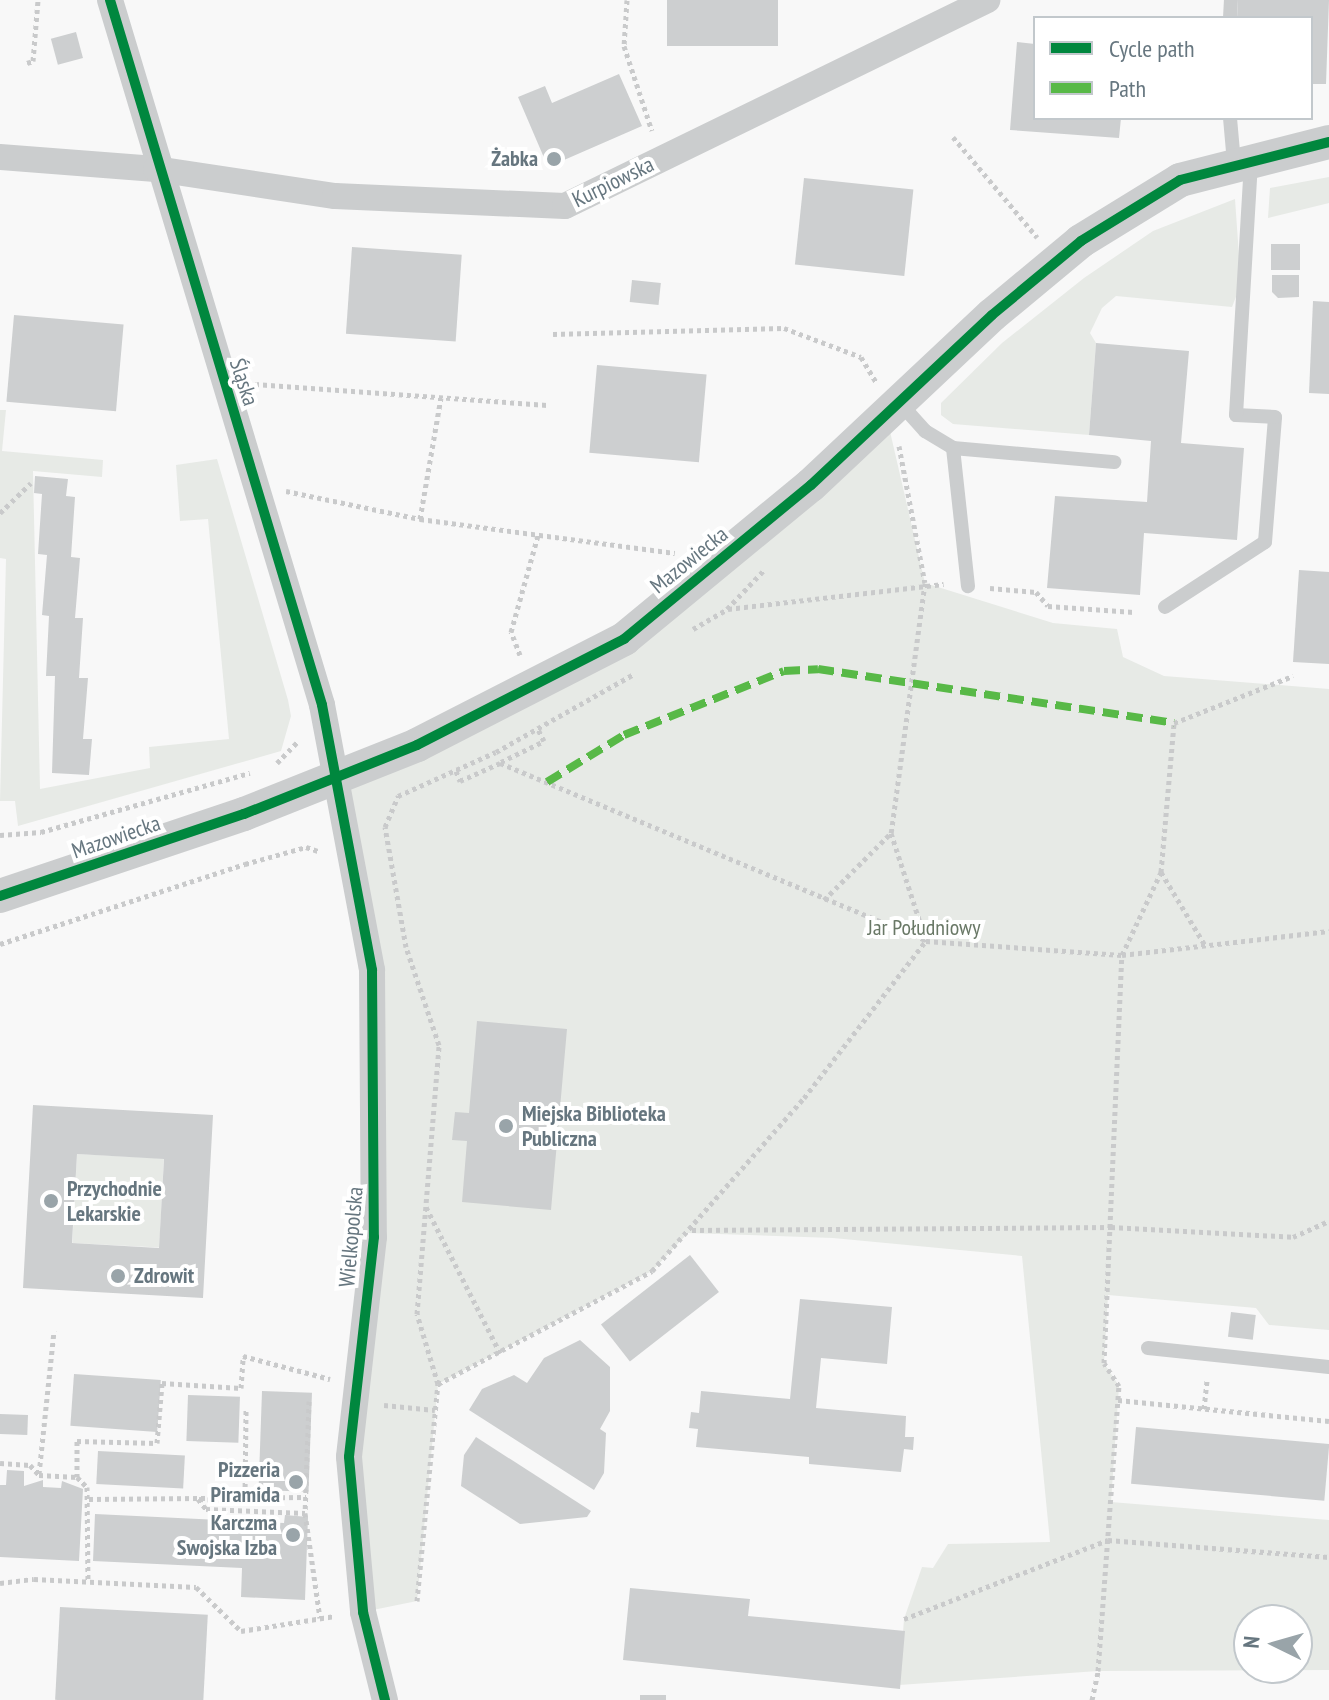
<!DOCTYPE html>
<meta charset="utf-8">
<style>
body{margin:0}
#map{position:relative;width:1329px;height:1700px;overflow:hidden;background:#f8f8f8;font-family:"PT Sans Narrow",sans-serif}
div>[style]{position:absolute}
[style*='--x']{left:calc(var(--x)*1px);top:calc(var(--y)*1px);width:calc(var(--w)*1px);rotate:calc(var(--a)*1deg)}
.green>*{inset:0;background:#e7eae6;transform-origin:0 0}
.building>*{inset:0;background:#cdcfd0;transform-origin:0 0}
.path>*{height:5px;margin-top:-2.5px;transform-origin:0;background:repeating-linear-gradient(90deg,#c9cacb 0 4px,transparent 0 8px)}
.service>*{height:14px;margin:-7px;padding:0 7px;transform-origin:7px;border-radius:7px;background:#cbcdce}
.minor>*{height:26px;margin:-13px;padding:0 13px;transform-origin:13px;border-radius:13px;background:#cbcdce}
.tertiary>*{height:34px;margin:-17px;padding:0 17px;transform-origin:17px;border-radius:17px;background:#cbcdce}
.quiet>*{height:8px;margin-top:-4px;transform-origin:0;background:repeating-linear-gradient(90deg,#58b947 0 16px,transparent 0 24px)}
.cycleway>*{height:10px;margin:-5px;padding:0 5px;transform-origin:5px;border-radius:5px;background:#00873e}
.dots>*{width:22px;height:22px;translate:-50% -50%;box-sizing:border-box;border:4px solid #fff;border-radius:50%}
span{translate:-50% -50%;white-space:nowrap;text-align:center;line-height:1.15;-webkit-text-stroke:8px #fff;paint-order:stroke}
.poi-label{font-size:22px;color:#66767f;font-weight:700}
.right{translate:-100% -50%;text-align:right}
.left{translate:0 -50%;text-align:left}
.street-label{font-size:22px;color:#66767f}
.park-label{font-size:22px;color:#697866}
.legend{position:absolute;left:1033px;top:16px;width:280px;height:104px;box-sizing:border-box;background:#fff;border:2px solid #c2c8cc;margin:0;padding:10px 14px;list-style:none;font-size:24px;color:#66767f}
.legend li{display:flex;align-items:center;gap:16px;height:40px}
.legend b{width:40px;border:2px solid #c2c8cc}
.north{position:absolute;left:1233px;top:1604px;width:80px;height:80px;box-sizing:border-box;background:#fff;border:2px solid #c2c8cc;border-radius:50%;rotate:275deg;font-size:22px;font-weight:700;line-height:32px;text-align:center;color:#66767f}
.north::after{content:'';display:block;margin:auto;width:28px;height:36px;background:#99a4a9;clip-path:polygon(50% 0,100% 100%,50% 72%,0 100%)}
</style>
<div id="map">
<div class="green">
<div style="clip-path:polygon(1329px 177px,1329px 203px,1268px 218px,1270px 188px)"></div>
<div style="clip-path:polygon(1235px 199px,1241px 284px,1232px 307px,1116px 296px,1102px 308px,1090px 333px,1096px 343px,1089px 435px,953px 424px,941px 415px,941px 403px,1002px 343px,1084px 278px,1153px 231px)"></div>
<div style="clip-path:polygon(0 410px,6px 410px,2px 451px,103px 460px,102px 477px,33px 471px,40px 789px,150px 768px,149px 747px,229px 739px,208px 519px,180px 521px,176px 465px,217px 459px,288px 700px,291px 716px,281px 751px,18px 826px,15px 801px,0 801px,6px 559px,0 558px)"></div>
<div style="clip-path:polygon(evenodd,886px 414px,925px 583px,1053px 623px,1117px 629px,1123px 657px,1164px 676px,1329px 689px,1329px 1330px,1269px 1325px,1256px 1308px,1108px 1295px,1104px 1363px,1119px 1386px,1111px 1502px,1329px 1520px,1329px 1670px,1098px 1671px,899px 1685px,904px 1619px,922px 1567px,933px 1568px,948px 1544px,1050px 1542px,1022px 1256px,833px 1238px,688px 1233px,652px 1271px,438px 1384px,417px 1601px,363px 1612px,349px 1457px,377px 1130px,337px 776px,549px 680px,886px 414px,1249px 1620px,1297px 1620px,1297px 1668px,1249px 1668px,1249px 1620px)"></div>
<div style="left:77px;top:1154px;width:87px;height:89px;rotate:3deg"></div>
</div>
<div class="building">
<div style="left:667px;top:0;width:111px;height:46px"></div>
<div style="clip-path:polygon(1238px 0,1329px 0,1326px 84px,1311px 84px,1311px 18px,1237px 18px)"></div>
<div style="left:76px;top:32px;width:27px;height:26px;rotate:75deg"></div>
<div style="clip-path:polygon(1017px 42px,1035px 44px,1035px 118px,1121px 118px,1119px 138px,1010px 130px)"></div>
<div style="clip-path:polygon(619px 74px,642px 126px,548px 167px,518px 97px,545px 86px,552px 103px)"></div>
<div style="left:804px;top:178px;width:110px;height:87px;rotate:6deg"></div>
<div style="left:1271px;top:244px;width:29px;height:26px"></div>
<div style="left:352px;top:247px;width:110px;height:87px;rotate:4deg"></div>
<div style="clip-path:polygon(1272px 275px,1299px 275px,1299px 297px,1278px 298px,1272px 292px)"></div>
<div style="left:632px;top:280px;width:29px;height:22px;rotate:6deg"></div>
<div style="clip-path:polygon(1313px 301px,1329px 302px,1329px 394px,1309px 393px)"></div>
<div style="left:14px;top:315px;width:110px;height:87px;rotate:5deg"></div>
<div style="clip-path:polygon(1096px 343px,1189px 351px,1181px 443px,1244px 448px,1237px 540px,1144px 533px,1140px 595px,1047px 588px,1055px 496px,1147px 502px,1151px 441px,1089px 435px)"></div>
<div style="left:597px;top:365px;width:110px;height:88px;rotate:5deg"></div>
<div style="clip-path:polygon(35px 476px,68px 479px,66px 496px,75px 497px,71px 557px,80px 558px,75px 618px,83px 618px,79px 678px,88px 678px,83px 739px,92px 739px,89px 775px,52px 773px,55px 676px,46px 676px,49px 616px,42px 615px,47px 555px,38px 554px,42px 494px,34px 493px)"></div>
<div style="clip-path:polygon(1299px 570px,1329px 572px,1329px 664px,1293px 662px)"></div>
<div style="clip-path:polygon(477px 1021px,567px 1029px,551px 1210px,462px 1202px,467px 1141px,452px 1140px,455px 1112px,469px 1113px)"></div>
<div style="clip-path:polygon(evenodd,33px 1105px,213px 1115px,203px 1298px,23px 1288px,33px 1105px,77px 1154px,164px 1159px,159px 1248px,72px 1243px,77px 1154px)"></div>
<div style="left:690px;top:1255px;width:47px;height:113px;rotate:52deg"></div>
<div style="clip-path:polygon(800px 1299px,892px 1307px,887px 1364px,821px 1358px,816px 1408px,906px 1416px,905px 1437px,914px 1437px,913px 1450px,904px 1449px,901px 1472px,809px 1464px,809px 1457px,696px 1447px,698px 1429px,689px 1428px,691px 1412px,699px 1413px,701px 1391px,790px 1399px)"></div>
<div style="left:1231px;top:1312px;width:25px;height:25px;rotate:7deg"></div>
<div style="clip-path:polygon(580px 1340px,610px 1367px,610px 1411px,600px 1429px,606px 1433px,604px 1473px,594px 1490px,469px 1410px,482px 1389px,514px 1375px,527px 1383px,544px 1358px)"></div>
<div style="left:74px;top:1374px;width:87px;height:52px;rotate:4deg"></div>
<div style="left:262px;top:1391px;width:50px;height:99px;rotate:2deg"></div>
<div style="left:188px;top:1395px;width:52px;height:46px;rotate:2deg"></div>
<div style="left:0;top:1414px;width:28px;height:20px;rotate:2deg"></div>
<div style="left:1136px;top:1427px;width:194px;height:57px;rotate:5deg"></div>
<div style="clip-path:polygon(476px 1437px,591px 1511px,587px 1517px,520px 1524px,461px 1486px,464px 1455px)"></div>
<div style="left:98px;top:1451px;width:87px;height:33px;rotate:3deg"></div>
<div style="clip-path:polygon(7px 1470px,24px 1471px,24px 1486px,43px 1480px,43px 1487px,61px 1488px,62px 1481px,83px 1489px,79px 1561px,0 1557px,0 1485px,6px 1485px)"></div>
<div style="clip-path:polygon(95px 1514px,284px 1523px,285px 1515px,308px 1517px,305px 1600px,241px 1597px,242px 1568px,93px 1561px)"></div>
<div style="clip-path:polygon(630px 1588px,750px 1599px,748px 1616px,905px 1631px,900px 1689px,623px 1660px)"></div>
<div style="left:60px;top:1607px;width:148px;height:93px;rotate:3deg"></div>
<div style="left:640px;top:1695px;width:26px;height:5px"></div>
</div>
<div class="path">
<div style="--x:627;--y:0;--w:46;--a:93.7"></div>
<div style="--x:624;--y:46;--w:89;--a:71.8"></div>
<div style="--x:27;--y:63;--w:6;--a:-18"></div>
<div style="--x:33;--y:61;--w:61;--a:-85.3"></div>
<div style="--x:953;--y:137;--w:131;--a:50"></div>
<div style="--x:553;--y:334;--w:231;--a:-1.5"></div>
<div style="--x:784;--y:328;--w:82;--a:20.6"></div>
<div style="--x:861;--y:357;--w:29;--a:59"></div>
<div style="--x:255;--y:384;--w:293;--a:4.1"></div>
<div style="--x:899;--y:446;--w:139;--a:79.3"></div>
<div style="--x:925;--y:583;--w:252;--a:97.7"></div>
<div style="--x:891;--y:833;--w:114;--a:72"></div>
<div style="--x:286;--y:491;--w:137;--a:11.8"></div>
<div style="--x:420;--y:519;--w:257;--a:7.6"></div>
<div style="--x:0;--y:513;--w:43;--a:-44.1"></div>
<div style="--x:420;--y:519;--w:123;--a:-80.2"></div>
<div style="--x:990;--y:588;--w:46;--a:5"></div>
<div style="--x:1036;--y:592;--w:18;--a:49"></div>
<div style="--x:1048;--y:606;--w:86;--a:4"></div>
<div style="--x:728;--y:609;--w:217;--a:-6.6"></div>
<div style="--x:693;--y:629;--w:39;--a:-30"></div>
<div style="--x:727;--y:609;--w:55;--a:-46.5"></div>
<div style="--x:520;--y:655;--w:25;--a:-111"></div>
<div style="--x:511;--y:632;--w:101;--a:-74.4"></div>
<div style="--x:501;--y:762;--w:48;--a:-26"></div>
<div style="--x:544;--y:741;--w:13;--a:-117"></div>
<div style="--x:277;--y:763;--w:30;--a:-46"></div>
<div style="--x:456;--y:771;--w:11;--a:68"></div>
<div style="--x:460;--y:781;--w:44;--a:-24.2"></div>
<div style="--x:500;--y:763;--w:460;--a:22.6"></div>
<div style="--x:0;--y:835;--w:41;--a:-4.2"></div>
<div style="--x:41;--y:832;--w:217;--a:-15.8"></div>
<div style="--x:1161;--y:872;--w:87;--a:59"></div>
<div style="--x:824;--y:900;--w:95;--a:-45"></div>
<div style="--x:0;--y:944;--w:258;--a:-18.1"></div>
<div style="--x:245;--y:864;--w:63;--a:-15.6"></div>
<div style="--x:306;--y:847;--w:13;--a:18"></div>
<div style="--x:426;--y:1207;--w:164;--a:63.1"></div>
<div style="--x:692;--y:1230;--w:419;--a:-0.4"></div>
<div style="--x:1111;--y:1227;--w:182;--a:3.1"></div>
<div style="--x:1293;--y:1237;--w:39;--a:-24"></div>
<div style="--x:438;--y:1384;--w:242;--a:-27.8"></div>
<div style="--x:652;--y:1271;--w:230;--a:-48.7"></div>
<div style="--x:804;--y:1098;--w:199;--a:-52.2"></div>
<div style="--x:926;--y:941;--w:196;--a:4.1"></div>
<div style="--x:1122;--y:955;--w:208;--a:-6.6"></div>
<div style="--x:1118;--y:1400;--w:212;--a:5.7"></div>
<div style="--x:309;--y:1401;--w:112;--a:92"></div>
<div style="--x:305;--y:1513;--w:106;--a:81.9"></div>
<div style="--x:384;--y:1405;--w:51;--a:5.6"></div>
<div style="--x:1204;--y:1409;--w:31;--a:-84"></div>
<div style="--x:0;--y:1463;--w:30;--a:4"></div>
<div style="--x:30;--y:1465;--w:13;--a:48"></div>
<div style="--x:39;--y:1475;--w:38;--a:3"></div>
<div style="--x:77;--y:1477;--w:14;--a:45"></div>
<div style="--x:87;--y:1487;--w:94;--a:89.4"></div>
<div style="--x:39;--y:1474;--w:144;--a:-84"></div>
<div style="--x:77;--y:1477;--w:36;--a:-90"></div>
<div style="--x:77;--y:1441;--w:80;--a:1.4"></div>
<div style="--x:157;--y:1443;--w:60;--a:-85.2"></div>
<div style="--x:162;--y:1383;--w:79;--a:3.6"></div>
<div style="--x:241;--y:1388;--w:32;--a:-86"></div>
<div style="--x:243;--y:1356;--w:90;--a:14.8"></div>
<div style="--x:245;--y:1495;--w:85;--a:-89.3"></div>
<div style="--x:89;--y:1499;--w:217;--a:-0.5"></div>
<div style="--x:198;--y:1499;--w:13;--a:51"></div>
<div style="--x:206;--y:1509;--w:99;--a:2.3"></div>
<div style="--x:199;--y:1499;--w:36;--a:3"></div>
<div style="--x:0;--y:1583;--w:34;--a:-7"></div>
<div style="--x:34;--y:1579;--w:162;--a:2.8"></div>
<div style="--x:196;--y:1587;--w:63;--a:44.4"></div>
<div style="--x:241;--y:1631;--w:95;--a:-9.1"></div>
<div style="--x:417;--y:1601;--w:218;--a:-84.5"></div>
<div style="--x:438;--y:1384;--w:73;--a:-106.7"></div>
<div style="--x:417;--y:1314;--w:270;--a:-85.3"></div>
<div style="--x:439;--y:1045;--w:103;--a:-108.6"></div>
<div style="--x:406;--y:947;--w:122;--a:-99.9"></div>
<div style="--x:385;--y:827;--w:34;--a:-67"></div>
<div style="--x:398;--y:796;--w:107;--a:-24.2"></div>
<div style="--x:496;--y:752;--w:159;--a:-29.5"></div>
<div style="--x:904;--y:1619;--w:219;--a:-21.2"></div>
<div style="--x:1108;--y:1540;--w:222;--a:4.4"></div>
<div style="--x:1092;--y:1700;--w:30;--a:-78"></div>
<div style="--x:1098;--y:1671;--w:286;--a:-85.8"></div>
<div style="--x:1119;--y:1386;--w:27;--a:-123"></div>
<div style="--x:1104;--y:1363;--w:408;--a:-87.5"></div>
<div style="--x:1122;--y:955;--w:92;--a:-64.8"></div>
<div style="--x:1161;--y:872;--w:150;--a:-85"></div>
<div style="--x:1174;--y:723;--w:128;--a:-21.6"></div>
</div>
<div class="service">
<div style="--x:1230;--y:18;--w:18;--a:-87"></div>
<div style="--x:1230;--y:118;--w:45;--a:84.9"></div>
<div style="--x:899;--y:402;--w:39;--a:48"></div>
<div style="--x:925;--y:431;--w:33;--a:31"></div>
<div style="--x:953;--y:448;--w:162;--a:5"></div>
<div style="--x:953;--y:448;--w:139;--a:83.8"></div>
<div style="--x:1165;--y:607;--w:119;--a:-33"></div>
<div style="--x:1265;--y:542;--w:125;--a:-85.4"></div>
<div style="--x:1275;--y:417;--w:39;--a:-177"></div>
<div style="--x:1236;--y:415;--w:252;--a:-86.6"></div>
<div style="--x:1148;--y:1348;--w:182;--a:6"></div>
</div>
<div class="minor">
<div style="--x:110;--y:0;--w:736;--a:73.26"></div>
<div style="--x:322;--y:705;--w:270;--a:79.3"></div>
<div style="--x:372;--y:970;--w:267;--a:89.6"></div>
<div style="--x:374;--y:1237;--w:221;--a:96.5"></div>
<div style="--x:349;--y:1457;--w:156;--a:84.8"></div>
<div style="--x:363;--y:1612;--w:91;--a:76"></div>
<div style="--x:0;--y:157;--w:156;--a:4.4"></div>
<div style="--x:156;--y:169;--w:181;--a:8.6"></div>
<div style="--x:335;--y:196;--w:230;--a:2.5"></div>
<div style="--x:565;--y:206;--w:470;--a:-26"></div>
</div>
<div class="tertiary">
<div style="--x:0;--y:896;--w:257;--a:-18.6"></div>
<div style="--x:244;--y:814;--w:186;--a:-21.7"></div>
<div style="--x:417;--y:745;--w:233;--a:-27.1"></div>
<div style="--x:624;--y:639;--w:242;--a:-39.5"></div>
<div style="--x:811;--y:485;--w:248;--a:-43.2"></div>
<div style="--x:992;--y:315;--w:116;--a:-39.7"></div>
<div style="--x:1081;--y:241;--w:116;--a:-31.6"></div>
<div style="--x:1180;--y:180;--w:154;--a:-14.3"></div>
</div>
<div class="quiet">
<div style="--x:547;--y:782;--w:90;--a:-31.4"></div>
<div style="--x:624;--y:735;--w:172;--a:-21.8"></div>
<div style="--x:784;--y:671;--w:34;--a:-3"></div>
<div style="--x:818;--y:669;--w:360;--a:8.6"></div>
</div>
<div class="cycleway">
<div style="--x:110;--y:0;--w:736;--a:73.26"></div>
<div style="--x:322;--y:705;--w:270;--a:79.3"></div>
<div style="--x:372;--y:970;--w:267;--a:89.6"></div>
<div style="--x:374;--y:1237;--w:221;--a:96.5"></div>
<div style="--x:349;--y:1457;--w:156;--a:84.8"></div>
<div style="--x:363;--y:1612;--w:91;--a:76"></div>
<div style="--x:0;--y:896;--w:257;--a:-18.6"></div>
<div style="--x:244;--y:814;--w:186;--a:-21.7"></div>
<div style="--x:417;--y:745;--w:233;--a:-27.1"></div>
<div style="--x:624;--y:639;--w:242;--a:-39.5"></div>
<div style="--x:811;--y:485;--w:248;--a:-43.2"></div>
<div style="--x:992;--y:315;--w:116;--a:-39.7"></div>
<div style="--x:1081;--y:241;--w:116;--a:-31.6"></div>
<div style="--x:1180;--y:180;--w:154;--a:-14.3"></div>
</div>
<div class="dots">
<div style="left:554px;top:159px;background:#99a4a9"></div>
<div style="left:506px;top:1126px;background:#99a4a9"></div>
<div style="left:51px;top:1201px;background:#99a4a9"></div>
<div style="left:118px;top:1276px;background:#99a4a9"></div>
<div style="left:296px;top:1482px;background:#99a4a9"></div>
<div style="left:293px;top:1535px;background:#99a4a9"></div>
</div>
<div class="poi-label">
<span class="right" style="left:538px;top:159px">Żabka</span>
<span class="left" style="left:522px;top:1126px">Miejska Biblioteka<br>Publiczna</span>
<span class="left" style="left:67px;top:1201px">Przychodnie<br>Lekarskie</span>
<span class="left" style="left:134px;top:1276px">Zdrowit</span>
<span class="right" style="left:280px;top:1482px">Pizzeria<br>Piramida</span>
<span class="right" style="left:277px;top:1535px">Karczma<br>Swojska Izba</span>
</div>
<div class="street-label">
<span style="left:613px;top:182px;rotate:-26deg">Kurpiowska</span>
<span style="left:244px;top:382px;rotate:72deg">Śląska</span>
<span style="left:689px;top:560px;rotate:-39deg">Mazowiecka</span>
<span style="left:116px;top:837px;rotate:-19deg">Mazowiecka</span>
<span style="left:351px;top:1237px;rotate:-85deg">Wielkopolska</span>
</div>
<div class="park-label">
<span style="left:924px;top:928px">Jar Południowy</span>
</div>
<ul class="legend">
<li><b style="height:10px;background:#00873e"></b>Cycle path</li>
<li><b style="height:10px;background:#58b947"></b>Path</li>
</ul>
<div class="north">N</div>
</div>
